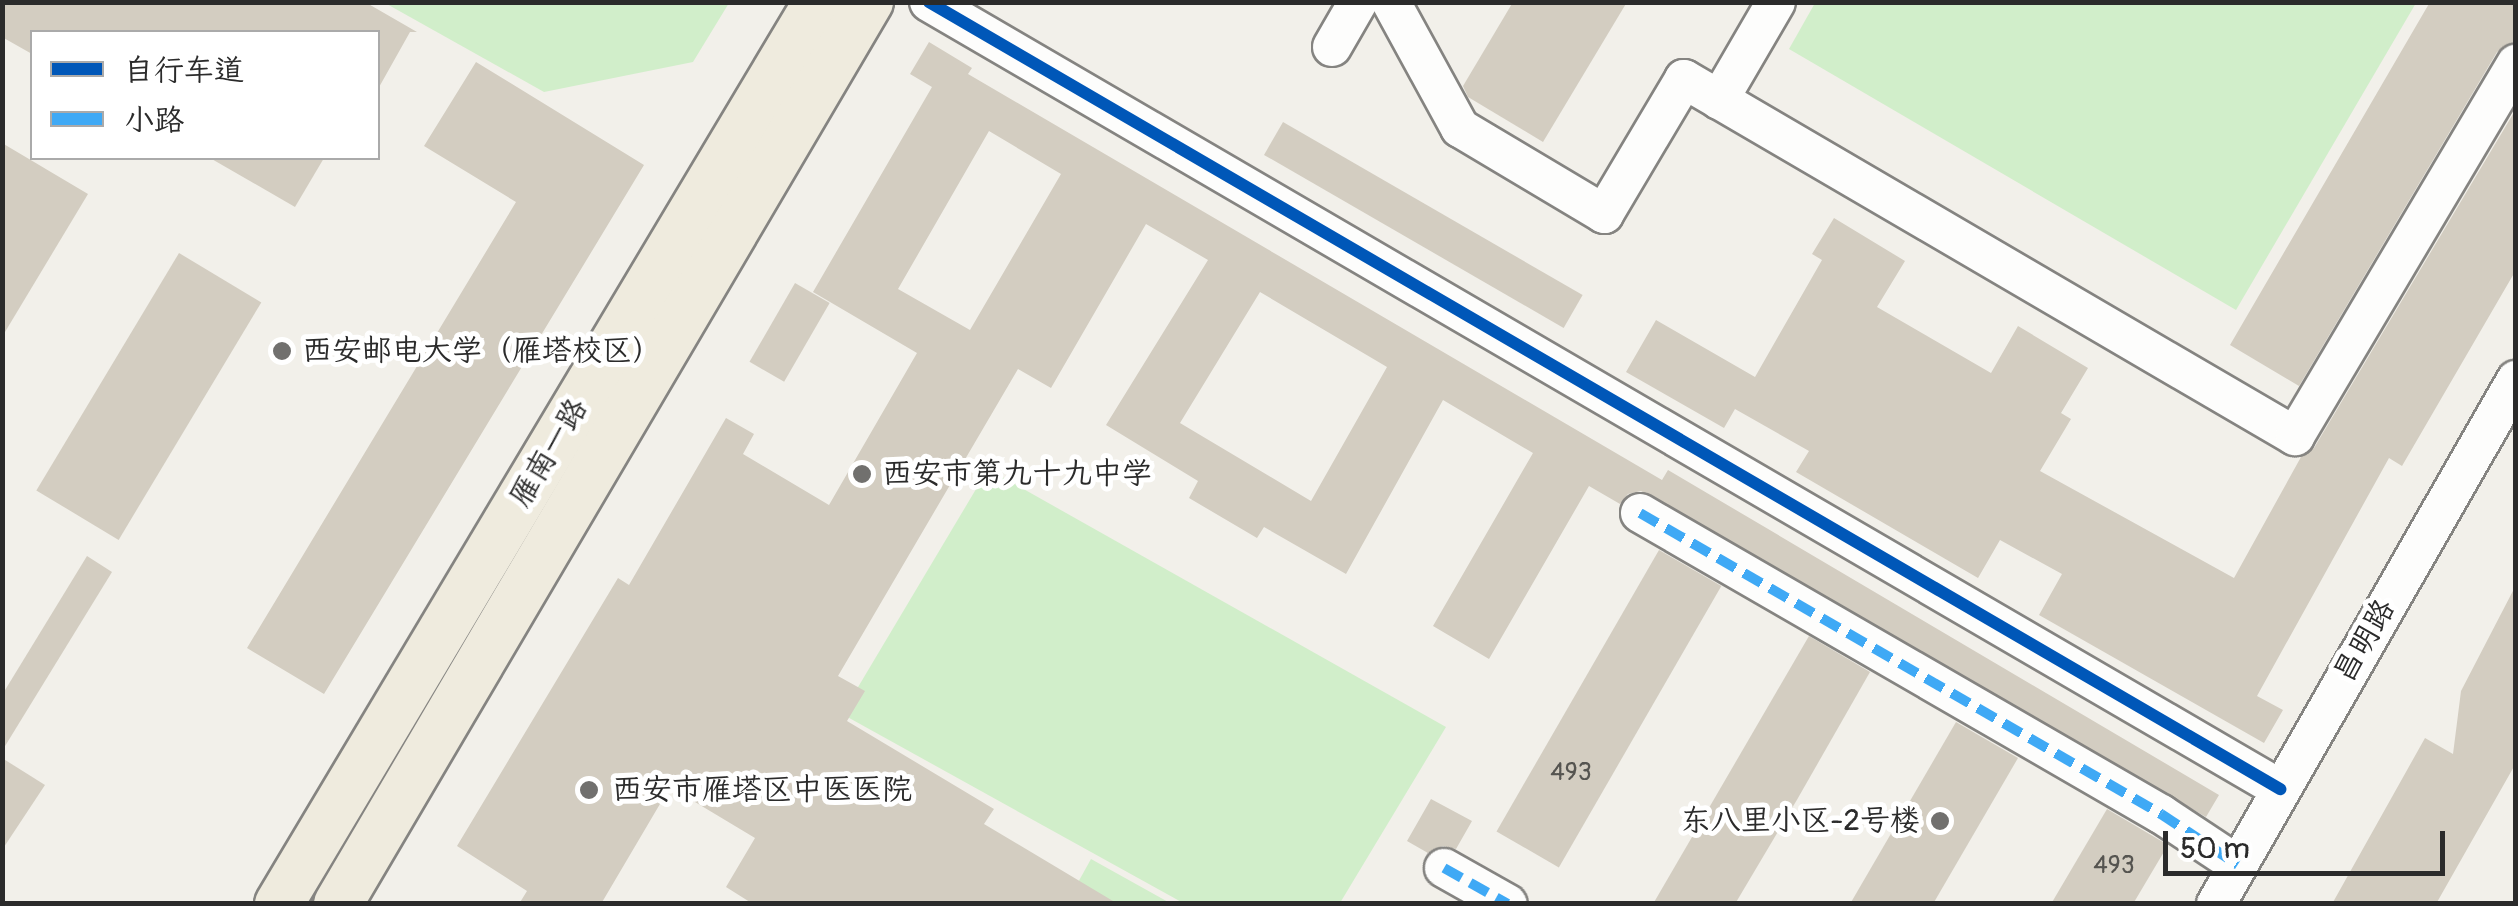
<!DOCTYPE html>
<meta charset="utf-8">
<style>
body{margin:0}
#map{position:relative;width:2518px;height:906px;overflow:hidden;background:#f2f0ea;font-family:Pangolin,"LXGW WenKai TC",sans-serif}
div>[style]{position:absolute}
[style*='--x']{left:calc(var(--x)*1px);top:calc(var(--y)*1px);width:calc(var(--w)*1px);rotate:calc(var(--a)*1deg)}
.green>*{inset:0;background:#d1eeca}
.building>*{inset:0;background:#d3cdc1;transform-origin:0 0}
.roads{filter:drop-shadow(2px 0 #858481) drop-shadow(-2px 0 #858481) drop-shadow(0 2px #858481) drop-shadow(0 -2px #858481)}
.minor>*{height:38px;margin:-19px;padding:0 19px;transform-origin:19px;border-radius:19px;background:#fdfdfc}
.major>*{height:48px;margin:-24px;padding:0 24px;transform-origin:24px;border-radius:24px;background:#efebde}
.quiet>*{height:10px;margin-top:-5px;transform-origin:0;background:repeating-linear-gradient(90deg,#3fa9f5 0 20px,transparent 0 30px)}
.cycleway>*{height:12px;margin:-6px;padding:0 6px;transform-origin:6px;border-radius:6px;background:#0057b8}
.dots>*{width:28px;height:28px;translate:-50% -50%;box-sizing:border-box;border:5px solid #fff;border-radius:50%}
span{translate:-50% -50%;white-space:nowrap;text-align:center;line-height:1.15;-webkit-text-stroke:10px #fff;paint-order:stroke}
.number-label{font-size:25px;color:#555450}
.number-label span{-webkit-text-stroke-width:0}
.poi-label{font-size:30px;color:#2b2b2b}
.left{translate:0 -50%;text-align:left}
.right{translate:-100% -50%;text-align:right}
.street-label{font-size:30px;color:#2b2b2b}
.frame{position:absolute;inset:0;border:5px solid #2b2b2b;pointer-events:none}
.legend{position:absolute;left:30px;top:30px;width:350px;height:130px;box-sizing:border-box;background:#fff;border:2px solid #aaa;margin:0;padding:12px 18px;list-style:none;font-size:30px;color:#2b2b2b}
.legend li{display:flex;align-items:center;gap:20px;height:50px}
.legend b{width:50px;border:2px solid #aaa}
.scale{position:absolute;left:2163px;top:831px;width:282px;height:45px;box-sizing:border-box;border:5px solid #2b2b2b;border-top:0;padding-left:12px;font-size:30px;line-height:35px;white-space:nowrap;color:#2b2b2b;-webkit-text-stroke:8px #fff;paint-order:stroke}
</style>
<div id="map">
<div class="green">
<div style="clip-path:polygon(385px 3px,729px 3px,693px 62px,544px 92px)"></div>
<div style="clip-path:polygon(1815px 3px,1816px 2px,2416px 3px,2236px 310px,1789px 49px)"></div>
<div style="clip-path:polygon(988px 469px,1446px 727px,1340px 903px,1185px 904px,842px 714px)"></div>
<div style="clip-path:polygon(1091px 859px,1170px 903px,1066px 904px)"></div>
</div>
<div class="building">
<div style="clip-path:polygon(2px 2px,365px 2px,417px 32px,410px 32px,378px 89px,378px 32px,32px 32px,32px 54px,2px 37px)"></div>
<div style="clip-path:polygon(1513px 2px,1627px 2px,1543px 142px,1468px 97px,1463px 86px)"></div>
<div style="clip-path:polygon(2430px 2px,2516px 2px,2516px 42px,2497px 52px,2299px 386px,2230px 345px)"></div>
<div style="clip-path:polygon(evenodd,929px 42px,972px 68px,968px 74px,1662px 480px,1668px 470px,2219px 795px,2206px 817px,1641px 491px,1628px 494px,1620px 504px,1589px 486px,1489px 659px,1433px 626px,1533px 453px,1443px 400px,1346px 574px,1264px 527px,1257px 538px,1189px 498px,1198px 481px,1106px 425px,1208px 260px,1146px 224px,1051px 388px,1018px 369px,838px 676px,865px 691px,847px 721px,994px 809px,984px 824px,1118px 904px,753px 904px,726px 887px,755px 838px,670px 787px,601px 904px,519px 904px,527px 891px,457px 846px,618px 578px,629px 585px,726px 418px,754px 434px,743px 454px,829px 505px,917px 353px,813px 292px,932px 87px,910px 74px,929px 42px,989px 131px,1061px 174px,970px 330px,898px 289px,989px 131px,929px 42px,1260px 292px,1387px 367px,1311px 501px,1180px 423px,1260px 292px)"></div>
<div style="clip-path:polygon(476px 62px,644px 165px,324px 694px,247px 648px,516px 202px,424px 146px)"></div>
<div style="clip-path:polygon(2516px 109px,2516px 270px,2402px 466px,2389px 458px,2257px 696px,2283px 710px,2264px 743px,2039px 615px,2062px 574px,2000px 540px,1978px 578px,1796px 472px,1809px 451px,1735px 409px,1724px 428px,1626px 372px,1656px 320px,1755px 377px,1822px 260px,1812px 254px,1834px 218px,1905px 261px,1877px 307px,1991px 373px,2018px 326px,2088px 368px,2061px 413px,2071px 419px,2040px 471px,2234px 578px,2301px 457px,2314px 448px)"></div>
<div style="left:1283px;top:122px;width:346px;height:38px;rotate:30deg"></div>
<div style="clip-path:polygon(2px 143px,88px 194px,2px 337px)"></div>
<div style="clip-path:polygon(210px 158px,324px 158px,295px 207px)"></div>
<div style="left:179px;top:253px;width:96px;height:277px;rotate:31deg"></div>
<div style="left:795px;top:283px;width:40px;height:91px;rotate:30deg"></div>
<div style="left:1659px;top:550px;width:72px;height:325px;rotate:30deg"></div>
<div style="clip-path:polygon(87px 556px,112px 572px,2px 751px,2px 695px)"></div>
<div style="clip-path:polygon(2516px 585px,2516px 763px,2436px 904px,2332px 904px,2425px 738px,2453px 754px,2461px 691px)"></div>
<div style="clip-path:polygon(1809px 636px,1870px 672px,1798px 798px,1735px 904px,1653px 904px)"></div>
<div style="clip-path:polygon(1956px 722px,2018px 758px,1933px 904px,1850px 904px)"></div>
<div style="clip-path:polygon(2px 758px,45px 785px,2px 850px)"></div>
<div style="clip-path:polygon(1431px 799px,1472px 821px,1456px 849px,1443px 846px,1428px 853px,1407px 841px)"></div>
<div style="clip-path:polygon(2107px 809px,2168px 845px,2133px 904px,2051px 904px)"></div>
</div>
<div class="roads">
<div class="minor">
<div style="--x:929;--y:2;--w:1564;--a:30.22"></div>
<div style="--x:1391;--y:2;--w:144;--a:61.3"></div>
<div style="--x:1460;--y:128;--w:168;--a:30.8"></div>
<div style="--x:1604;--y:214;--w:157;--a:-59.3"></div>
<div style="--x:1684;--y:79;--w:708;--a:30.3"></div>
<div style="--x:2295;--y:436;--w:433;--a:-59.3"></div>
<div style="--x:1332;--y:47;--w:52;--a:-60"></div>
<div style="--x:1719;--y:100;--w:113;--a:-59.8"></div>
<div style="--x:1640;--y:513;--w:602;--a:30.02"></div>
<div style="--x:2161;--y:814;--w:92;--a:33.5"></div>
<div style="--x:1444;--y:868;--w:73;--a:29.4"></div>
<div style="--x:2216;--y:904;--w:604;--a:-60.21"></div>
</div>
<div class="major">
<div style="--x:279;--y:904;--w:1051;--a:-59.14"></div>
<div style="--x:338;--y:904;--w:1047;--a:-59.52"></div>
</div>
</div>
<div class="quiet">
<div style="--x:1640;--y:513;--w:602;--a:30.02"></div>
<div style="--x:2161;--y:814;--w:92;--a:33.5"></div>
<div style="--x:1444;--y:868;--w:73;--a:29.4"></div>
</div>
<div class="cycleway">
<div style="--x:929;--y:2;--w:1564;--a:30.22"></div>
</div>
<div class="dots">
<div style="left:282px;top:351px;background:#71706e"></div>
<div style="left:862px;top:474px;background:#71706e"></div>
<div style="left:589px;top:790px;background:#71706e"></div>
<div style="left:1940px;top:821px;background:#71706e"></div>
</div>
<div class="number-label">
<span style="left:1571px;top:773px">493</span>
<span style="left:2114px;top:866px">493</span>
</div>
<div class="poi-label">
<span class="left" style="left:302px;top:351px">西安邮电大学（雁塔校区）</span>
<span class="left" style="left:882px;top:474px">西安市第九十九中学</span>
<span class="left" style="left:612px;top:790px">西安市雁塔区中医医院</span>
<span class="right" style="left:1920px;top:821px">东八里小区-2号楼</span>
</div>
<div class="street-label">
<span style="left:549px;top:453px;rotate:-59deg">雁南一路</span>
<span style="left:2365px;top:641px;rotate:-60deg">昌明路</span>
</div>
<div class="frame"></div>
<ul class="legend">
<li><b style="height:12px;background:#0057b8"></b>自行车道</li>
<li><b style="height:12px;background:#3fa9f5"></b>小路</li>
</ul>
<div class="scale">50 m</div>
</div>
